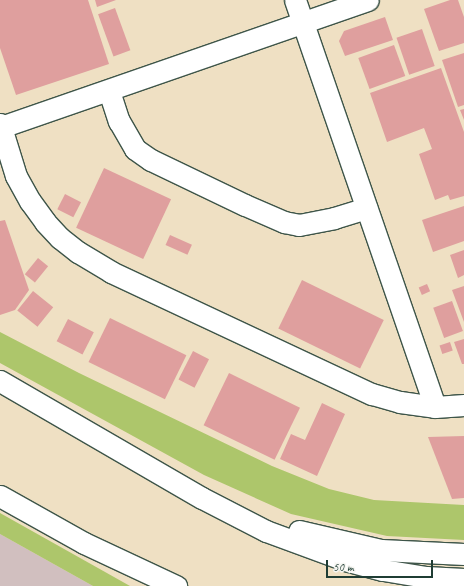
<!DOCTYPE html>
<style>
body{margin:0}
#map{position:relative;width:464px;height:586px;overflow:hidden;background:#efe0c3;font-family:Caveat,sans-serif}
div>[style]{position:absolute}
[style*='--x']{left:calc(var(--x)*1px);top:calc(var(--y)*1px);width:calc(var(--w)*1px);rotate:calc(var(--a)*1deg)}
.industrial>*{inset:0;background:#d1bfbf}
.green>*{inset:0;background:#adc66b}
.building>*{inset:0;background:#df9f9e;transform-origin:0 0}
.roads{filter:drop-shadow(1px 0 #3e5549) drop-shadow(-1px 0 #3e5549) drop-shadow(0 1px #3e5549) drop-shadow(0 -1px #3e5549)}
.secondary>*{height:21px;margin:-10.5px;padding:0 10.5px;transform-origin:10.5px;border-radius:10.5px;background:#fff}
span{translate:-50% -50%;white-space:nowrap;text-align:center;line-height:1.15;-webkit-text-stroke:4px #f6f6f2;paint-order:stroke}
.scale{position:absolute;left:326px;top:560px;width:107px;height:18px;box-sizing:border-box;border:2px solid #1f3d34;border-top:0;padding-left:5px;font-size:12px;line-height:14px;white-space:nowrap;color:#1f3d34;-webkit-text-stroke:3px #f6f6f2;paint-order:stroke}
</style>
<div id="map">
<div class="industrial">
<div style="clip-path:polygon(0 534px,93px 586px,0 586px)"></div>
</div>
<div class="green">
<div style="clip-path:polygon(0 332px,79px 373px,272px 466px,329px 489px,374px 500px,464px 505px,464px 540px,387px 536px,291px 514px,204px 475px,0 363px)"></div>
<div style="clip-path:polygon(0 513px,130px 586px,93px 586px,0 534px)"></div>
</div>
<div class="building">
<div style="clip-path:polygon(0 0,88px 0,109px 64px,16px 95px,0 48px)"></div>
<div style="clip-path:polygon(95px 0,116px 0,97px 7px)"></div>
<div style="clip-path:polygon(450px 0,458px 0,464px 17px,464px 43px,439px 51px,424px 9px)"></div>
<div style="left:115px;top:8px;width:45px;height:18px;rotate:70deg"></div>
<div style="clip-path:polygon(385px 17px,393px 40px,345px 56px,339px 41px,344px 31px)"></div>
<div style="left:422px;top:29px;width:39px;height:27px;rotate:71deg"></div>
<div style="left:394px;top:45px;width:33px;height:38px;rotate:70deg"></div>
<div style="clip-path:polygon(464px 53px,464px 105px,458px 107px,442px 60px)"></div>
<div style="clip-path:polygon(441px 68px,464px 132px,464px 196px,450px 200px,448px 195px,435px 200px,419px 154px,432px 149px,424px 128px,387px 142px,370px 93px)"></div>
<div style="clip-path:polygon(464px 109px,464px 120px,460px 110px)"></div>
<div style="left:104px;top:168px;width:74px;height:66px;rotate:25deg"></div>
<div style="left:65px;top:194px;width:18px;height:17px;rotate:27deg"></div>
<div style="clip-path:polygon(464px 206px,464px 241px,433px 252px,422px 220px)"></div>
<div style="clip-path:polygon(5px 220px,29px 290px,15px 310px,0 315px,0 221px)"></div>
<div style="left:170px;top:235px;width:24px;height:11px;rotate:24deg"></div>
<div style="clip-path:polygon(464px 250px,464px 275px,458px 278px,450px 255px)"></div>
<div style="left:38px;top:258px;width:13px;height:21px;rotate:39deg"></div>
<div style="left:302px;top:280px;width:91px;height:54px;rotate:26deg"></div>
<div style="left:427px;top:284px;width:8px;height:9px;rotate:67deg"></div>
<div style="clip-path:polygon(464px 286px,464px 322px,452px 290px)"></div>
<div style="left:33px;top:291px;width:26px;height:25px;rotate:39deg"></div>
<div style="left:452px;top:301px;width:32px;height:20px;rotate:70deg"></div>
<div style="left:110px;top:318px;width:85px;height:49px;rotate:26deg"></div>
<div style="left:68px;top:319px;width:29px;height:25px;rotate:27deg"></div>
<div style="clip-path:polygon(464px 339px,464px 364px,462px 364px,454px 342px)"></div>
<div style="left:450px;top:342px;width:9px;height:11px;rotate:72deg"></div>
<div style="left:193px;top:351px;width:18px;height:32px;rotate:27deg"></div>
<div style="left:229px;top:373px;width:79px;height:58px;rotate:26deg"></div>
<div style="clip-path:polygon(322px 403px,345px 414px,317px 476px,280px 459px,291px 434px,305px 440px)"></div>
<div style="clip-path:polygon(464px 436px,464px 498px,452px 499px,428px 437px)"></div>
</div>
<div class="roads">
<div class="secondary">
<div style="--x:295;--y:0;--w:430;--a:71"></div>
<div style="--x:109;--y:91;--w:32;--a:72"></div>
<div style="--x:119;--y:121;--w:32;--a:60"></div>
<div style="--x:135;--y:149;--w:19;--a:35"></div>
<div style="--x:151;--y:160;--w:104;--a:25.6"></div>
<div style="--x:245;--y:205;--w:43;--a:23.6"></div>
<div style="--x:284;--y:222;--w:15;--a:11"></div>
<div style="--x:299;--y:225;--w:36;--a:-11"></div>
<div style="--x:334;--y:218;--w:34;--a:-17"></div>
<div style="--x:0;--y:124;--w:54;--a:72.9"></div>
<div style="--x:16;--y:176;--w:29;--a:61"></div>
<div style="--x:30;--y:201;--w:26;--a:54"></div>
<div style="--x:45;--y:222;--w:22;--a:47"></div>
<div style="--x:60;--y:238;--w:23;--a:38"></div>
<div style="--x:78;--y:252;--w:39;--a:31"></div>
<div style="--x:111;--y:272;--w:288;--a:25.1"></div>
<div style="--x:372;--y:394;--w:29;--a:16"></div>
<div style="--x:400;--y:402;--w:35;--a:8"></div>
<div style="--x:435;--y:407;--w:29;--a:-4"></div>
<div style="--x:1;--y:127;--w:388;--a:-19.1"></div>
<div style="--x:0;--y:381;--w:233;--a:30.1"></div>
<div style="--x:202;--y:498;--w:72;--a:27.3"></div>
<div style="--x:266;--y:531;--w:84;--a:20.2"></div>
<div style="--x:345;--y:560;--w:39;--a:15"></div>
<div style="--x:383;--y:570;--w:44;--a:9.2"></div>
<div style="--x:426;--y:577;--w:38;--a:3"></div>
<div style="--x:0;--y:496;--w:96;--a:29.2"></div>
<div style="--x:84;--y:543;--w:102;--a:25.1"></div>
<div style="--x:299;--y:531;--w:84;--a:13"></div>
<div style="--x:381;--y:550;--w:83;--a:2.8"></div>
</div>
</div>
<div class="scale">50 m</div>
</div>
